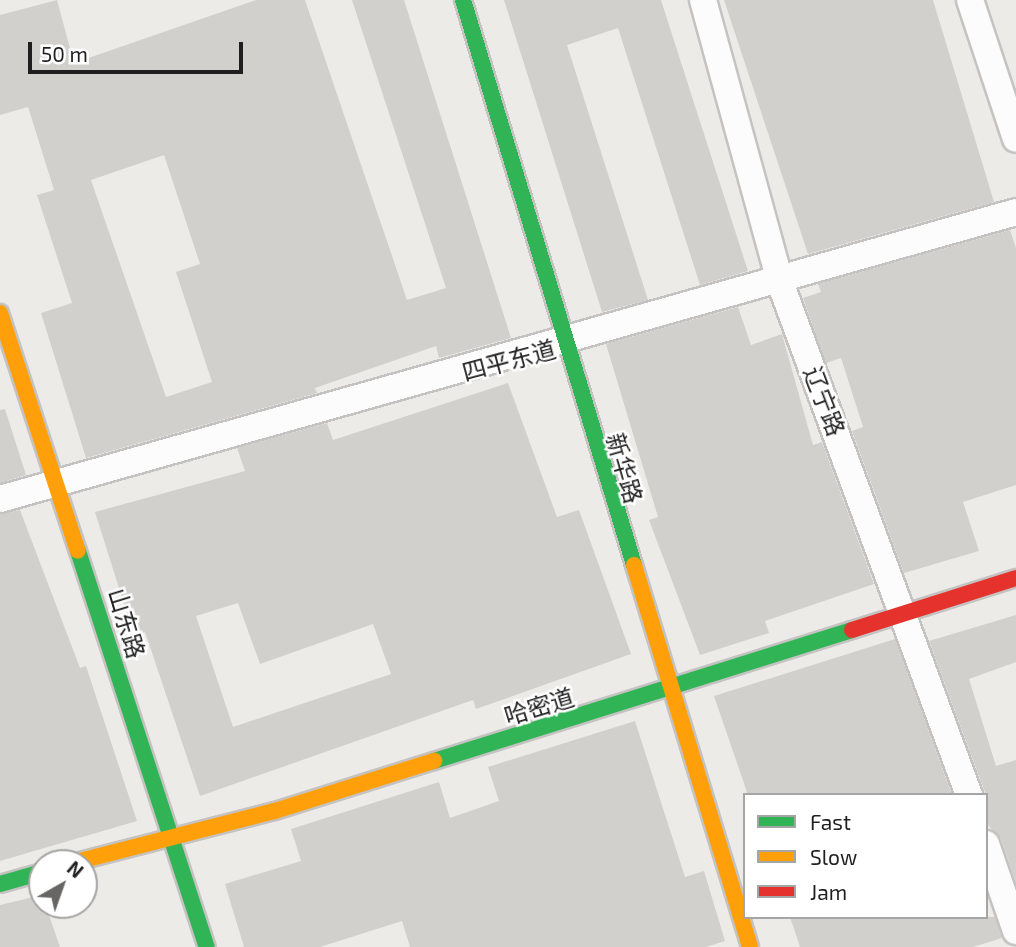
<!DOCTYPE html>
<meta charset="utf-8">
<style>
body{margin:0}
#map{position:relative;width:1016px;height:947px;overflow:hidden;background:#edebe8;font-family:"Exo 2","Noto Sans SC",sans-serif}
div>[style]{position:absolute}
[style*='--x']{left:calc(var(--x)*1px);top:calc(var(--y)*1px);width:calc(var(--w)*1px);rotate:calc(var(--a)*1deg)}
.building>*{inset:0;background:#d2d0cd}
.roads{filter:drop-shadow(2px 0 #c4c3c2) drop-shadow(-2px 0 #c4c3c2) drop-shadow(0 2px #c4c3c2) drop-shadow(0 -2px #c4c3c2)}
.street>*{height:26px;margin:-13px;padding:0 13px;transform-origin:13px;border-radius:13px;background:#fcfcfc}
.fast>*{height:16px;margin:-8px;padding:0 8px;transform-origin:8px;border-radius:8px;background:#30b455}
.slow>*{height:16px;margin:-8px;padding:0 8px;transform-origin:8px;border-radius:8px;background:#ff9f0a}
.jam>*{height:16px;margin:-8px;padding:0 8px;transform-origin:8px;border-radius:8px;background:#e5322d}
span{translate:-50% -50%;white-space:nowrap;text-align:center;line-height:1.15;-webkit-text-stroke:5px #fff;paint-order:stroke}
.street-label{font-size:24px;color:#1f1f1f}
.legend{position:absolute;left:743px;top:793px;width:245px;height:126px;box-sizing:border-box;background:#fff;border:2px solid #a5a5a5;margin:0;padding:9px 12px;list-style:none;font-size:21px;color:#1f1f1f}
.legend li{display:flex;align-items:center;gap:14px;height:35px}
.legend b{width:35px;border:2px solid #a5a5a5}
.north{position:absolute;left:28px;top:849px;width:70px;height:70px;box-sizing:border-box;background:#fff;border:2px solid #a5a5a5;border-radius:50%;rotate:40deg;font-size:19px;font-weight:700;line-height:28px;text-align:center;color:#1f1f1f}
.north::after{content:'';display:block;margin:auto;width:24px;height:32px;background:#676665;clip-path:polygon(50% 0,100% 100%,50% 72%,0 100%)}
.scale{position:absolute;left:28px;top:42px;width:215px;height:32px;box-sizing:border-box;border:4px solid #1f1f1f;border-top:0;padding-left:9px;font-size:21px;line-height:24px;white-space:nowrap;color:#1f1f1f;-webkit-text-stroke:5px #fff;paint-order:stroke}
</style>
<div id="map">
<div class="building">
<div style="clip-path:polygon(evenodd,57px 0,74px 63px,256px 0,305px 0,407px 300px,446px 288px,352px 0,404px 0,511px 338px,439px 358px,436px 346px,315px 388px,317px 393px,86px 458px,41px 313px,72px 303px,37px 195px,54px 190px,28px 107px,0 115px,0 15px,57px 0,164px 155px,200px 264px,176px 272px,212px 382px,166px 397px,91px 180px,164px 155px)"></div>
<div style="clip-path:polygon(504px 0,661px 0,748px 271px,700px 285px,618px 28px,567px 45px,648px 300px,602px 312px)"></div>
<div style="clip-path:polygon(724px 0,933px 0,994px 202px,808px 254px)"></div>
<div style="clip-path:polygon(1010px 230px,1016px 248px,1016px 485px,963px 502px,979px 551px,904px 573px,852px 431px,863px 427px,841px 358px,826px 363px,803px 298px,821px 292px,818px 284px)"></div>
<div style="clip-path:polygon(738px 307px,751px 345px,782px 334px,813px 445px,822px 442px,874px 584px,765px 621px,769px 633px,700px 655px,649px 520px,658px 517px,606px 344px)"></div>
<div style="clip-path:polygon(evenodd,508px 383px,557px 517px,579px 510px,631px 654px,476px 709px,473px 700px,200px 796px,145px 632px,134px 636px,95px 512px,245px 471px,237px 448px,327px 423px,333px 440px,508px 383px,238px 603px,260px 664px,373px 624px,391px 674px,233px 727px,196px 616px,238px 603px)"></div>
<div style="clip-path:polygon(5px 409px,26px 475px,0 483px,0 410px)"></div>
<div style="clip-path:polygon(20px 510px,80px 668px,86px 666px,137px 821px,0 861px,0 514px)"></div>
<div style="clip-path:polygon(1016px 615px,1016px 662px,969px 679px,996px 766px,1016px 760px,1016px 883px,1001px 839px,986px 823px,986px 795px,929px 641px)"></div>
<div style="clip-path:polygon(895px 639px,952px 795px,748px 795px,714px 696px)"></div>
<div style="clip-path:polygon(635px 721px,685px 877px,704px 871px,725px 941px,706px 947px,410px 947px,402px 921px,320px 947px,244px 947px,225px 884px,301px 861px,291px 829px,439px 782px,450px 818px,499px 801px,488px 767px)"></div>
<div style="clip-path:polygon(42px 895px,60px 947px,0 947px,0 905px)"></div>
<div style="clip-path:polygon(790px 917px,995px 917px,1002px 938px,973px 947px,800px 947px)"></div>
</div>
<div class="roads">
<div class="street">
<div style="--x:703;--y:0;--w:292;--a:74.7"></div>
<div style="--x:780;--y:282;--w:547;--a:69.78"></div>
<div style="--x:970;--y:0;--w:146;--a:71.7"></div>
<div style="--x:0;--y:499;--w:1056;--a:-15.77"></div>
<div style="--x:986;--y:844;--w:92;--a:71"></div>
</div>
<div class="fast">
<div style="--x:463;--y:0;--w:590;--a:73.16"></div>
<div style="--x:78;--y:551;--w:416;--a:72"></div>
<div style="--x:434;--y:761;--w:438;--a:-17.4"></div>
<div style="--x:0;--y:884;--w:44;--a:-15.9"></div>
</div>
<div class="slow">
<div style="--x:0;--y:313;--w:250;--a:71.9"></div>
<div style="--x:634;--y:565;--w:399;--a:73.1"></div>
<div style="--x:72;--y:863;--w:210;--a:-14.4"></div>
<div style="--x:275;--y:811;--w:167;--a:-17.5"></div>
</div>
<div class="jam">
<div style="--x:852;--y:630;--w:172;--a:-17.6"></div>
</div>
</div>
<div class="street-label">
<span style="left:509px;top:360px;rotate:-15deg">四平东道</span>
<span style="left:825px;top:401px;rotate:69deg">辽宁路</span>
<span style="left:625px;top:468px;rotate:74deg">新华路</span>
<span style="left:127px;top:623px;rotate:73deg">山东路</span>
<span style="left:539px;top:706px;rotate:-17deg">哈密道</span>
</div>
<ul class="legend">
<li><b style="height:9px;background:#30b455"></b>Fast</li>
<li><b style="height:9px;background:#ff9f0a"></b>Slow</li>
<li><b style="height:9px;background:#e5322d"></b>Jam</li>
</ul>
<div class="north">N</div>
<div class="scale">50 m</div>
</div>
